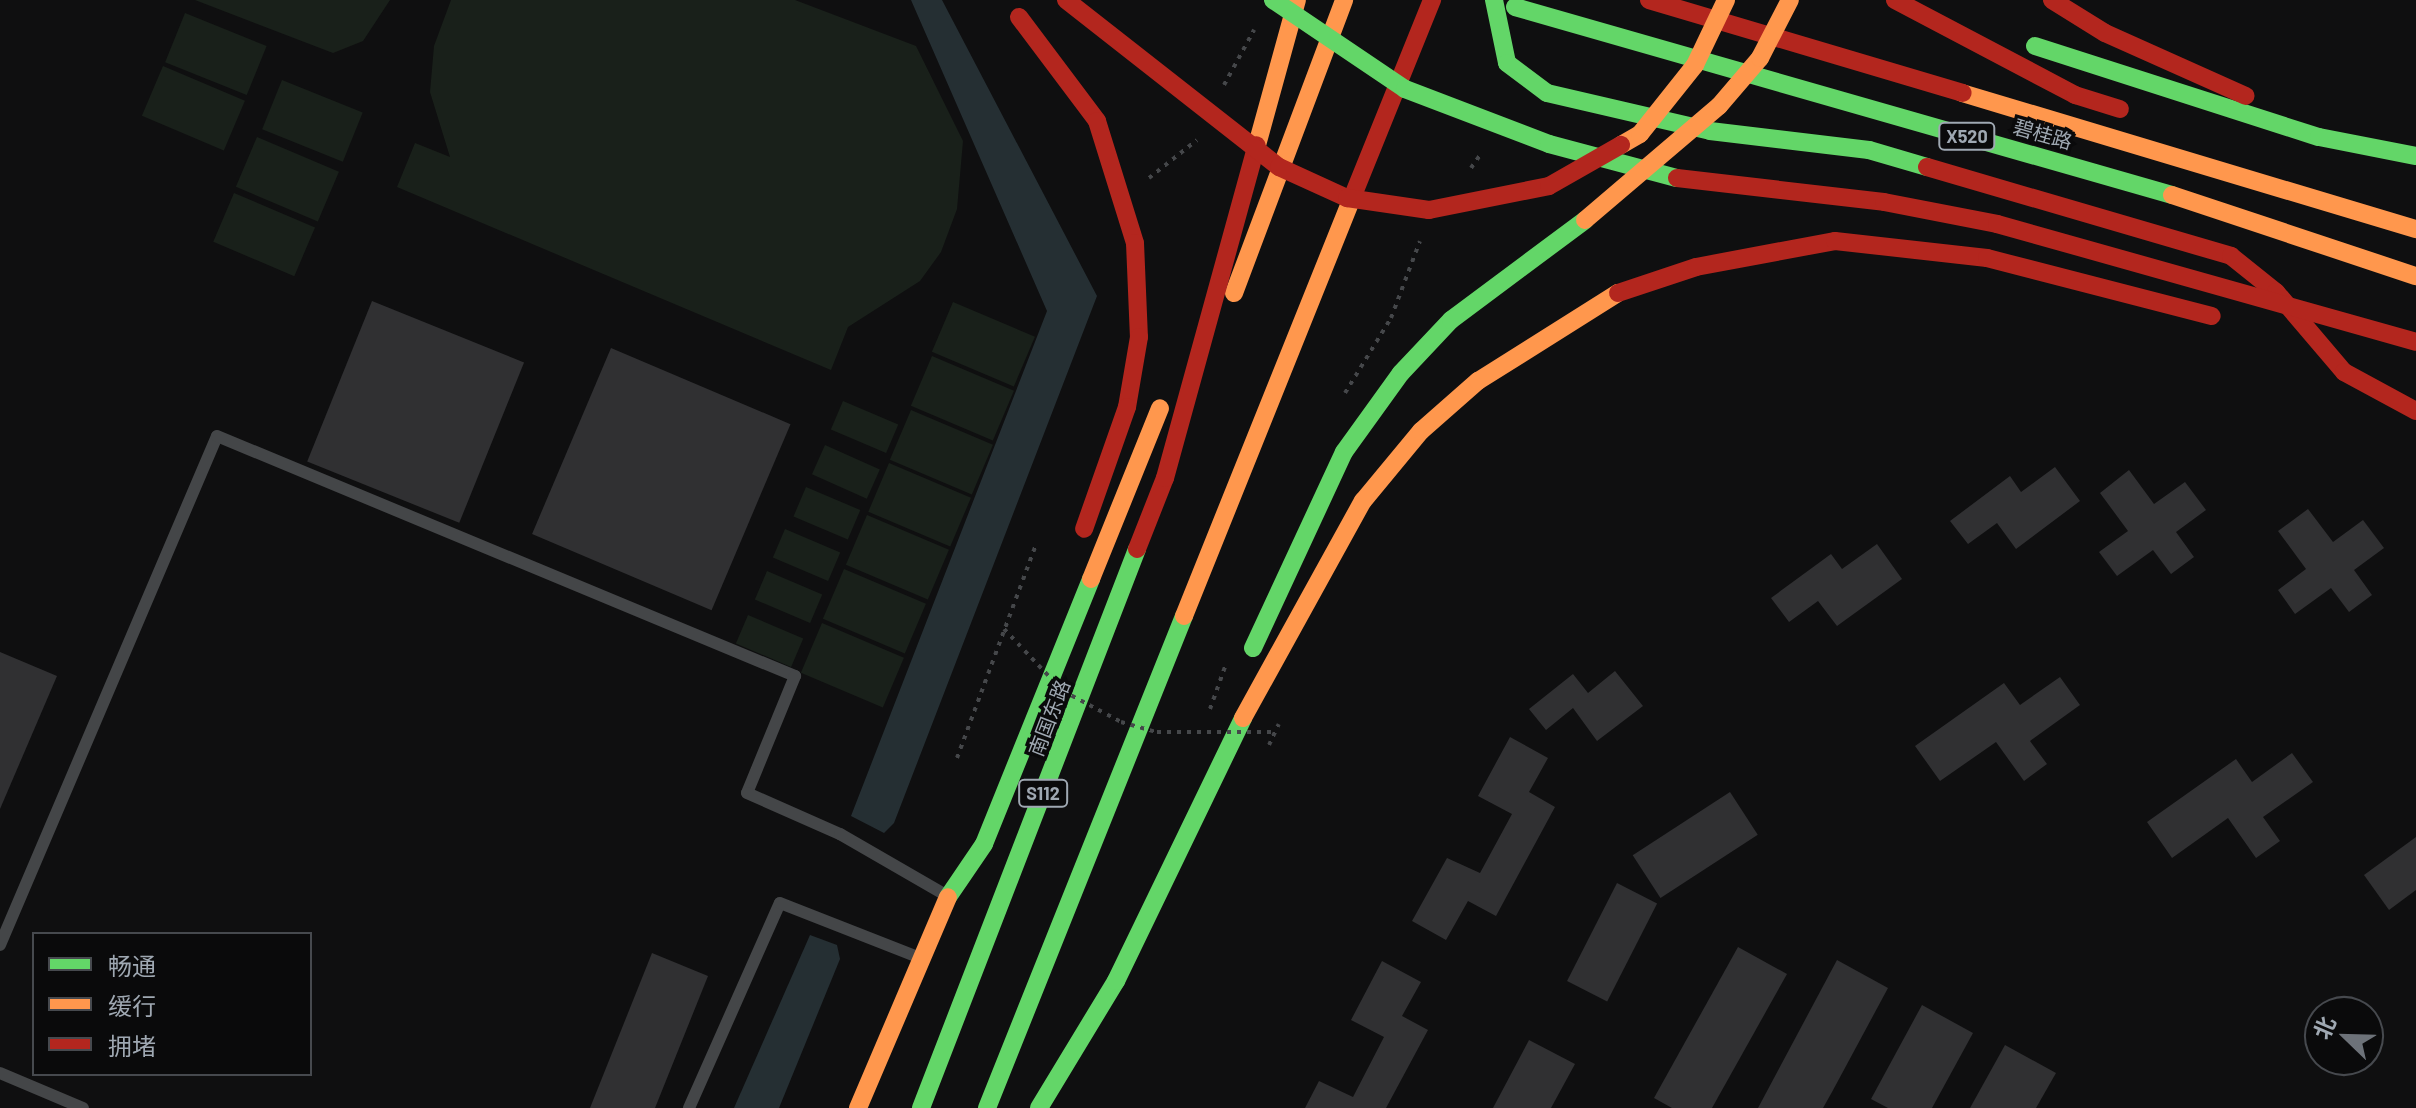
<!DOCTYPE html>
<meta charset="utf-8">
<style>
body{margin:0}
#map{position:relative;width:2416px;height:1108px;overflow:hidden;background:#0f0f10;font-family:Barlow,"Noto Sans SC",sans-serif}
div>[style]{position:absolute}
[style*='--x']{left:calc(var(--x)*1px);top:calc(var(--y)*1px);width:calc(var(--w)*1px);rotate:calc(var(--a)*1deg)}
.green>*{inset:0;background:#19201a;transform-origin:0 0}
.water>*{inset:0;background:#252f33}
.building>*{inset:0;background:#303032;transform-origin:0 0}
.path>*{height:4px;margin-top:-2px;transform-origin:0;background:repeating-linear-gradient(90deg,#45474a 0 4px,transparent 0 10px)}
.lane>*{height:12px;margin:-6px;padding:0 6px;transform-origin:6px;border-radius:6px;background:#444648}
.fast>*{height:18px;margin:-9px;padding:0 9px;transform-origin:9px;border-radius:9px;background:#63d668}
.slow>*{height:18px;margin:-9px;padding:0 9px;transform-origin:9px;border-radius:9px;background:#ff974d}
.jam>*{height:18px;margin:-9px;padding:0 9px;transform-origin:9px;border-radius:9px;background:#b3261e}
.path-bridge>*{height:4px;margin-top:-2px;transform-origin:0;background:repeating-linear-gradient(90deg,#45474a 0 4px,transparent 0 10px)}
.fast-bridge>*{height:18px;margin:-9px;padding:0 9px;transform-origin:9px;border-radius:9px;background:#63d668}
.slow-bridge>*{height:18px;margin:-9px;padding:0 9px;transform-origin:9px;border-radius:9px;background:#ff974d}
.jam-bridge>*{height:18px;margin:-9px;padding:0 9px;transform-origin:9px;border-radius:9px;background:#b3261e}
span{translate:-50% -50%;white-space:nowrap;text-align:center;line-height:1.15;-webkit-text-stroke:7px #0a0a0b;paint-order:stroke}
.shield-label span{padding:2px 6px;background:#0a0a0b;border:2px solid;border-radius:6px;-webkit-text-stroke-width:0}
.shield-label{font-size:18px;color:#9fa8b2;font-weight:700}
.street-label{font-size:20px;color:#9fa8b2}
.legend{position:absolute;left:32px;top:932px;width:280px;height:144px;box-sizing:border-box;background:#0a0a0b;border:2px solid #46494e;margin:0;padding:10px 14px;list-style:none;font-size:24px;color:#9fa8b2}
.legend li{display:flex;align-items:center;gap:16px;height:40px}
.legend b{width:40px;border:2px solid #46494e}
.north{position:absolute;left:2304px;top:996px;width:80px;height:80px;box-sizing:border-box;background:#0a0a0b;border:2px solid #46494e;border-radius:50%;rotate:293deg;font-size:22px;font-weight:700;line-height:32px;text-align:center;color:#9fa8b2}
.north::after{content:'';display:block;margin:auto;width:28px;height:36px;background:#6d7279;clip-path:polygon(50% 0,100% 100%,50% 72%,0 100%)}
</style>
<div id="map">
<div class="green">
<div style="clip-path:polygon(195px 0,390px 0,363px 41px,333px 53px)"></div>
<div style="clip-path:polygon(451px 0,795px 0,916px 46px,963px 141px,957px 209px,941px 252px,920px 281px,848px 327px,831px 370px,397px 187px,415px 143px,450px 157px,430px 92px,434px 46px)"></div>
<div style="left:185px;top:13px;width:88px;height:53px;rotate:22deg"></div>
<div style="left:163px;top:66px;width:89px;height:54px;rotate:23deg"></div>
<div style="left:282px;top:80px;width:87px;height:53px;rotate:22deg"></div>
<div style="left:257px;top:137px;width:89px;height:54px;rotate:23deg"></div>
<div style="left:234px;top:193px;width:88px;height:53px;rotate:23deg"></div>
<div style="left:953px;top:302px;width:89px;height:54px;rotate:23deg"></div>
<div style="left:932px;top:356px;width:89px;height:54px;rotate:23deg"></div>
<div style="left:843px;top:401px;width:60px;height:31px;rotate:23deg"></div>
<div style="left:911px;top:410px;width:89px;height:54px;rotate:23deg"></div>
<div style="left:825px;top:445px;width:60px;height:32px;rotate:24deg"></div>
<div style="left:889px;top:463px;width:89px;height:53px;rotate:23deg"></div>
<div style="left:806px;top:487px;width:59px;height:32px;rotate:23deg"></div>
<div style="left:867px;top:515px;width:89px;height:54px;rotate:23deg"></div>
<div style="left:785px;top:529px;width:60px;height:31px;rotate:23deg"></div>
<div style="left:844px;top:569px;width:89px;height:54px;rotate:23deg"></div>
<div style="left:767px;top:571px;width:60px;height:31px;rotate:23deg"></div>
<div style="left:748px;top:615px;width:60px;height:31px;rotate:23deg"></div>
<div style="left:822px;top:623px;width:89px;height:54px;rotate:23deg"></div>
</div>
<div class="water">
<div style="clip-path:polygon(911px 0,942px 0,1097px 296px,894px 823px,884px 833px,851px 816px,1047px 311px)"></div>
<div style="clip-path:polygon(810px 935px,837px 945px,840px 959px,779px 1108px,734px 1108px)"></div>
</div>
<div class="building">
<div style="left:372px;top:301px;width:164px;height:173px;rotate:22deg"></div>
<div style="left:611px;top:348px;width:195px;height:202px;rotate:23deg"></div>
<div style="clip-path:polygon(2055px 467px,2080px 501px,2016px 549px,1997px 523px,1968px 544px,1950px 521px,2010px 476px,2021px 492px)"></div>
<div style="clip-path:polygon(2129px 470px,2154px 504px,2185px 482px,2206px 510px,2176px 532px,2194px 557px,2171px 574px,2153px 550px,2117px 576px,2099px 552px,2128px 531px,2100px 493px)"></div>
<div style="clip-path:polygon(2308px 509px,2333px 542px,2363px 520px,2384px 548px,2354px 570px,2372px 595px,2349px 612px,2331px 588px,2295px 614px,2278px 590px,2306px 569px,2278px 531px)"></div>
<div style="clip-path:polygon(1877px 544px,1902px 579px,1837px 626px,1818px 601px,1789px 622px,1771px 598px,1831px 554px,1842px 569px)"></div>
<div style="clip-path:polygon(0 652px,57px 676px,0 809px)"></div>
<div style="clip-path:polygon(1615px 671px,1643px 706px,1597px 741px,1573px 708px,1546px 730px,1529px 709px,1573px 674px,1588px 693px)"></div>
<div style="clip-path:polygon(2060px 677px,2080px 705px,2030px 741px,2047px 764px,2024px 781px,1996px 742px,1940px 781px,1915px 746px,2004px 683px,2020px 705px)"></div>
<div style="clip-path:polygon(1510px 737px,1548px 758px,1529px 792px,1555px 807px,1496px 916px,1468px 901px,1446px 940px,1412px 921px,1447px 858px,1480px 873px,1512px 814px,1478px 796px)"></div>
<div style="clip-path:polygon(2292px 753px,2313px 782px,2263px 817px,2280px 841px,2256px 858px,2228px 818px,2172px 858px,2147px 822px,2236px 759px,2252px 782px)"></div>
<div style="left:1730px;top:792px;width:51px;height:116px;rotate:57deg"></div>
<div style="clip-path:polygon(2416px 837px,2416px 890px,2389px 910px,2364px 875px)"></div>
<div style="left:1617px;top:883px;width:45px;height:110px;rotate:27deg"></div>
<div style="clip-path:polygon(1738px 947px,1787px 974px,1712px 1108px,1672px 1108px,1654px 1098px)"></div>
<div style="clip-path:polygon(652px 953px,708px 976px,655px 1108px,590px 1108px)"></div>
<div style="clip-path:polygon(1837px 960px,1888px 988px,1832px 1092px,1823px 1108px,1758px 1108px)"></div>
<div style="clip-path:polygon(1382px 961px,1421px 982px,1402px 1016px,1428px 1030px,1386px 1108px,1305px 1108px,1319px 1081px,1353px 1097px,1384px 1037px,1351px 1020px)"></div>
<div style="clip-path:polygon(1922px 1005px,1973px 1033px,1932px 1108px,1888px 1108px,1871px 1099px)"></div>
<div style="clip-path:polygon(1529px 1040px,1575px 1064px,1551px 1108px,1493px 1108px)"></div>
<div style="clip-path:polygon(2005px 1045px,2056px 1073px,2036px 1108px,1970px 1108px)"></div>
</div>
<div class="path">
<div style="--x:1224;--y:85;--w:63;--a:-61.4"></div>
<div style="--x:1471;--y:168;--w:19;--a:-55"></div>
<div style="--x:1149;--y:178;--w:61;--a:-38.4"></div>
<div style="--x:1345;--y:393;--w:88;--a:-58.5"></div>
<div style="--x:1391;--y:318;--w:82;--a:-69.4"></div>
<div style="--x:1210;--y:709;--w:48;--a:-70.4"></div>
<div style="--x:1269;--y:745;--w:23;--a:-65"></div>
<div style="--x:957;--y:758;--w:225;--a:-69.7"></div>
</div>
<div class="lane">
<div style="--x:0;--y:945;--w:553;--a:-66.91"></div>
<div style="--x:217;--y:436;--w:626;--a:22.55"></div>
<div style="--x:795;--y:676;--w:126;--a:112.3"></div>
<div style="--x:747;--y:793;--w:102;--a:23.8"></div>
<div style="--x:840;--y:834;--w:118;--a:30"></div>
<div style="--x:0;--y:1073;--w:90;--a:22.9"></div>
<div style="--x:689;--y:1108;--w:224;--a:-66.1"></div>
<div style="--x:780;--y:903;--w:148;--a:21.4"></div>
</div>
<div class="fast">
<div style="--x:1494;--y:0;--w:64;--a:78.3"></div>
<div style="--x:1507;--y:63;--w:50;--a:36.9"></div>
<div style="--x:1547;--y:93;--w:167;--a:13.1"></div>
<div style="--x:1710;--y:131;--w:160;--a:6.8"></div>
<div style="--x:1869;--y:150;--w:60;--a:16.3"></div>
<div style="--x:1515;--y:7;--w:683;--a:15.97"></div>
<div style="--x:2035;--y:46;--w:298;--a:17.8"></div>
<div style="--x:2319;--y:137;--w:99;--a:11.1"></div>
<div style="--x:1253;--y:648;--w:216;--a:-65.1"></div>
<div style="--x:1344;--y:452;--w:97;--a:-54.2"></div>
<div style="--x:1401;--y:373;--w:73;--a:-46.7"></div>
<div style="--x:1451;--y:320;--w:167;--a:-36.7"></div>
<div style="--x:948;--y:897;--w:64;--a:-55.8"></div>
<div style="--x:984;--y:844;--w:286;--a:-68"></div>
<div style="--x:921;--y:1108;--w:599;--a:-68.87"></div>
<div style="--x:987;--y:1108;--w:530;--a:-68.18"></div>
<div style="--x:1039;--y:1108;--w:149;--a:-58.8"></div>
<div style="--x:1116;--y:981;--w:292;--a:-64.2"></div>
</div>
<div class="slow">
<div style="--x:1962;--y:93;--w:474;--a:16.7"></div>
<div style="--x:1257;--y:145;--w:150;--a:-74.6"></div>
<div style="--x:2172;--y:195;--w:257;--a:18.4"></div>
<div style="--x:1234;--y:293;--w:313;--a:-69.4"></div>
<div style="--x:1091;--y:579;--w:184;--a:-68"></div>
<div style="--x:1184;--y:616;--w:450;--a:-68.1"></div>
<div style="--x:1243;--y:718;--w:248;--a:-61.1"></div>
<div style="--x:1363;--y:501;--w:91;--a:-50.4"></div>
<div style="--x:1421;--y:431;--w:76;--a:-41.3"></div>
<div style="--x:1478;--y:381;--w:165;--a:-32.2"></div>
<div style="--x:858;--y:1108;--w:229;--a:-66.9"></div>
</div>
<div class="jam">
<div style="--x:1649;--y:0;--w:327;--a:16.5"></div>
<div style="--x:1895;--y:0;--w:204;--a:27.8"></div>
<div style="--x:2075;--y:95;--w:47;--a:17.3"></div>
<div style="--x:2052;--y:0;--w:62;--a:31.9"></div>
<div style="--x:2105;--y:33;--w:154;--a:24.1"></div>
<div style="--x:1927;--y:167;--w:317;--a:16.3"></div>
<div style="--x:2231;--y:256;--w:58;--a:38.7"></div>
<div style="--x:2276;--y:292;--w:105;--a:49.6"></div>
<div style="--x:2344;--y:372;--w:82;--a:28.4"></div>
<div style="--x:1352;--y:198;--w:214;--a:-68"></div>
<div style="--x:1137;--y:549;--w:76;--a:-68.5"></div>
<div style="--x:1165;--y:478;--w:345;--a:-74.6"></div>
</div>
<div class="path-bridge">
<div style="--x:1004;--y:629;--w:86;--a:46.4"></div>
<div style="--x:1063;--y:691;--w:66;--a:28.1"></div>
<div style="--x:1121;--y:722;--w:37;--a:16"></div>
<div style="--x:1157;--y:732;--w:118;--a:0"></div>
</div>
<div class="fast-bridge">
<div style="--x:1273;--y:0;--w:159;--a:34"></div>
<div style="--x:1405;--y:89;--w:154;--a:20.9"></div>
<div style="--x:1549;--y:144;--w:132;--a:14.9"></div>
</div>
<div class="slow-bridge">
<div style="--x:1621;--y:145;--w:22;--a:-30"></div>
<div style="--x:1640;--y:134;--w:88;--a:-51.4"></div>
<div style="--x:1695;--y:65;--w:72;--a:-64.5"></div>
<div style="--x:1585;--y:220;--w:176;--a:-40.4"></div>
<div style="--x:1719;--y:106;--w:63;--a:-49.5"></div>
<div style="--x:1760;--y:58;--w:65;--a:-62.7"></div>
</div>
<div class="jam-bridge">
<div style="--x:1066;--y:0;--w:271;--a:38.1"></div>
<div style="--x:1279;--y:167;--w:75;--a:24.5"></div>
<div style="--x:1347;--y:198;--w:83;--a:8.3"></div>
<div style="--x:1429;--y:210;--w:122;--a:-11.3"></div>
<div style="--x:1549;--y:186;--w:83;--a:-29.7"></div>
<div style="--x:1019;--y:17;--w:130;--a:53.1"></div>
<div style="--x:1097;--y:121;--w:128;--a:72.7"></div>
<div style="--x:1135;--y:243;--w:94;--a:87.6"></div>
<div style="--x:1139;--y:337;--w:71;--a:99.7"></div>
<div style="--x:1127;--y:407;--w:129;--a:109.4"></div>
<div style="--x:1677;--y:178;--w:208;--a:6.6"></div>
<div style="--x:1884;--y:202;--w:115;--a:11"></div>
<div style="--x:1997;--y:224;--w:435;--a:15.7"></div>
<div style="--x:1618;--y:293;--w:82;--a:-18.4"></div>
<div style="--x:1696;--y:267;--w:141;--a:-10.6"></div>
<div style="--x:1835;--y:241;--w:153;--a:6.4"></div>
<div style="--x:1987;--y:258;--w:232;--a:14.5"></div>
</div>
<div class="shield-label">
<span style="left:1967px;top:136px">X520</span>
<span style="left:1043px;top:793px">S112</span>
</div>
<div class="street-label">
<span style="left:2043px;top:134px;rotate:16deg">碧桂路</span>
<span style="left:1049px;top:718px;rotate:-69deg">南国东路</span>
</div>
<ul class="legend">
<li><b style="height:10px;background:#63d668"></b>畅通</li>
<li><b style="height:10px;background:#ff974d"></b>缓行</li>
<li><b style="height:10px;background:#b3261e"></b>拥堵</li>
</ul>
<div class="north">北</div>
</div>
